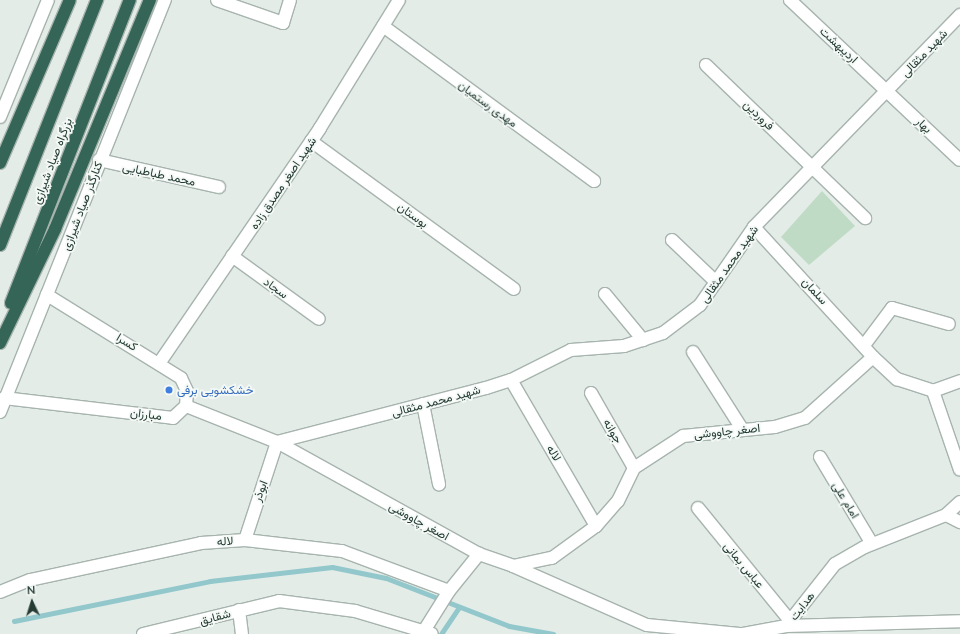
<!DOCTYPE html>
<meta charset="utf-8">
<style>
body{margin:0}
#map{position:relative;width:960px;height:634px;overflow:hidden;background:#e4ece8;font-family:Lato,Vazirmatn,sans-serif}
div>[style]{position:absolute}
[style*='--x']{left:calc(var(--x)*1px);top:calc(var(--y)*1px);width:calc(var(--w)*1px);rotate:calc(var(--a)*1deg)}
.green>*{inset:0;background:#bfdbc5}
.stream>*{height:5px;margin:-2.5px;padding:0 2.5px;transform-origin:2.5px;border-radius:2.5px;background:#92c7cb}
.roads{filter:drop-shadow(1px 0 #a7b4ae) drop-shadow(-1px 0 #a7b4ae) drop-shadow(0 1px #a7b4ae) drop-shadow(0 -1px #a7b4ae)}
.street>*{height:12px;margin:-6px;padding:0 6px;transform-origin:6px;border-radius:6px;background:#fff}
.secondary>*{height:12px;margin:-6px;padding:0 6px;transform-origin:6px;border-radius:6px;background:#fff}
.highway>*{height:12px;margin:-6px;padding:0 6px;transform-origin:6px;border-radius:6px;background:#346557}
.dots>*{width:11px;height:11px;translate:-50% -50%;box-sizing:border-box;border:2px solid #f4f9f6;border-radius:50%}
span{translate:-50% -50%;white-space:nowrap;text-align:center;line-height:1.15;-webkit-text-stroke:3.5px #f4f9f6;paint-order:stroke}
.street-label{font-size:12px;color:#253c34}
.shop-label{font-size:12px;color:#366cbe}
.left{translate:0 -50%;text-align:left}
.north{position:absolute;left:12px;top:582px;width:40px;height:40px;-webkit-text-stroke:3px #f4f9f6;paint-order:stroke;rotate:356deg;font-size:11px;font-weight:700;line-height:16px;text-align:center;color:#253c34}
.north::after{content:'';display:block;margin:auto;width:14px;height:18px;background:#253c34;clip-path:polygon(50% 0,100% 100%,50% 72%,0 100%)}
</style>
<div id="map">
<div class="green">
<div style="clip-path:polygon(822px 191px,855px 226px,809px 265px,781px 237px)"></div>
</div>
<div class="stream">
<div style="--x:14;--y:621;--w:200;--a:-11.5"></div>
<div style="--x:210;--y:581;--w:123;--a:-6.5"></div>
<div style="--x:332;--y:567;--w:55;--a:11.5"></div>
<div style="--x:386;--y:578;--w:132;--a:21.3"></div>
<div style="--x:509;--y:626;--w:45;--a:10.3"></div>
<div style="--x:441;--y:634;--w:32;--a:-56"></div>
</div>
<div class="roads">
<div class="street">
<div style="--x:217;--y:0;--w:70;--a:19.2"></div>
<div style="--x:283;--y:23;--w:24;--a:-73"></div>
<div style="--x:790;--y:0;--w:233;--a:43.3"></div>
<div style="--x:383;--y:26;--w:262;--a:36.3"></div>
<div style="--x:706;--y:65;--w:221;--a:43.9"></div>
<div style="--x:311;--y:141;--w:251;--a:36.1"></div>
<div style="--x:99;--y:160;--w:123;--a:12.7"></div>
<div style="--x:754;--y:227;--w:176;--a:47.5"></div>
<div style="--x:672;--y:240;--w:61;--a:43.7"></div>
<div style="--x:232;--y:256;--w:107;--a:35.9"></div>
<div style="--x:605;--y:294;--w:60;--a:50.4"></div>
<div style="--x:865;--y:344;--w:45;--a:-53.1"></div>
<div style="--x:892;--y:308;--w:59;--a:15.7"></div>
<div style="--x:693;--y:352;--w:91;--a:57.5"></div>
<div style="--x:160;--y:362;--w:283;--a:-55.6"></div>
<div style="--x:320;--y:128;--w:150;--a:-58.3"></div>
<div style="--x:511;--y:380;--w:169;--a:59.8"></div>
<div style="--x:933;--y:391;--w:83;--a:71.1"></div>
<div style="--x:591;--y:393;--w:86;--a:60.2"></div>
<div style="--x:423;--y:404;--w:82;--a:78.7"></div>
<div style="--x:186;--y:406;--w:98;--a:21.6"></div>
<div style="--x:277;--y:442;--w:231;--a:29"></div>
<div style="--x:479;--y:554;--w:36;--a:19"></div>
<div style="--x:513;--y:566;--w:40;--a:-12"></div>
<div style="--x:552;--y:558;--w:54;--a:-36"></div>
<div style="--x:596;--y:526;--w:33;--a:-49"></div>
<div style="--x:618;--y:501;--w:37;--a:-64"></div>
<div style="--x:634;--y:468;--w:59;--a:-33.1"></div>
<div style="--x:683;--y:436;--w:92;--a:-5.6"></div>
<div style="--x:775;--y:427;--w:31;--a:-17"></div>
<div style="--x:805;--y:418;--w:91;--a:-41.9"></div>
<div style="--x:873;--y:357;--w:33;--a:43"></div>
<div style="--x:897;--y:379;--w:38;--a:18"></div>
<div style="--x:933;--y:391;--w:29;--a:-20"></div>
<div style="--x:277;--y:442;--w:216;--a:-14.5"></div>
<div style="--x:486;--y:388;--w:26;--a:-18"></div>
<div style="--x:511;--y:380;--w:67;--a:-26.6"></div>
<div style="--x:571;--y:350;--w:53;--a:-4.3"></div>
<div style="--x:624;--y:346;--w:41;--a:-18.4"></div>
<div style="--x:663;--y:333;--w:46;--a:-37.1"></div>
<div style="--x:700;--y:305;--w:95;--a:-55.3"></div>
<div style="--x:754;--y:227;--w:296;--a:-45.8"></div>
<div style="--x:820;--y:457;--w:101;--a:59.1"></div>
<div style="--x:698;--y:508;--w:146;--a:50.8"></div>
<div style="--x:946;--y:515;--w:16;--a:27"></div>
<div style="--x:245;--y:540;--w:103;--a:-71.9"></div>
<div style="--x:513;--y:566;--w:146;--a:23.8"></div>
<div style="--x:647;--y:625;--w:93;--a:5.5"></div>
<div style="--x:0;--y:592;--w:32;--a:-22"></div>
<div style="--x:30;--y:580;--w:175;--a:-12.2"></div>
<div style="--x:201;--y:543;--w:44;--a:-3.9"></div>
<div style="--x:245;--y:540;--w:98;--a:6.5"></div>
<div style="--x:342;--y:551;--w:114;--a:20.5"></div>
<div style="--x:239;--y:610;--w:24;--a:83"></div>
<div style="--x:786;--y:626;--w:79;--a:-51.7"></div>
<div style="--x:835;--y:564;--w:34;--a:-30"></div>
<div style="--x:865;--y:547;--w:87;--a:-21.6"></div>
<div style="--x:946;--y:515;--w:19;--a:-43"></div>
<div style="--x:143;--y:634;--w:140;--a:-13.6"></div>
<div style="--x:279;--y:601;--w:77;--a:7.5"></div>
<div style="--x:355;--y:611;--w:80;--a:16.6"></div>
<div style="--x:422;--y:634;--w:51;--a:-57.9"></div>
<div style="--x:449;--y:591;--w:48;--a:-51"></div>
<div style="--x:743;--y:634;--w:44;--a:-10.5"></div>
<div style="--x:786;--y:626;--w:174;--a:-1.6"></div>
</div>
<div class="secondary">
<div style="--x:0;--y:117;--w:126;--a:-67.7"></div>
<div style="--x:4;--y:398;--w:170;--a:6.7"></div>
<div style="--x:173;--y:418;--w:18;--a:-43"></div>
<div style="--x:186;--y:406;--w:15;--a:-86"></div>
<div style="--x:187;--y:391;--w:14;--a:-115"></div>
<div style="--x:181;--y:378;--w:158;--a:-148.2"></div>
<div style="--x:0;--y:412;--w:444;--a:-68.2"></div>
</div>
<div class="highway">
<div style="--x:0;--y:163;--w:177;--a:-66.8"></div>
<div style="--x:0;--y:245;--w:264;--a:-68.4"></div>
<div style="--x:11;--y:303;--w:326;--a:-68.6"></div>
<div style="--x:0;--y:343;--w:127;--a:-64.2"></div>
<div style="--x:55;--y:229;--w:248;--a:-67.5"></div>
</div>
</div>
<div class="dots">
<div style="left:169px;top:390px;background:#3f7fe0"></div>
</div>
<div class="street-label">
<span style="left:839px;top:45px;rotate:43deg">اردیبهشت</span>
<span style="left:924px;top:53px;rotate:-46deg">شهید مثقالی</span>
<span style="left:488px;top:104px;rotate:36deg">مهدی رستمیان</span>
<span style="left:759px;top:115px;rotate:44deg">فروردین</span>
<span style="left:924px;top:125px;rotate:44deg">بهار</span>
<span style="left:52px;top:161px;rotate:-69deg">بزرگراه صیاد شیرازی</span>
<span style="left:159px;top:174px;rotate:12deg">محمد طباطبایی</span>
<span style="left:283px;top:183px;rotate:-56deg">شهید اصغر مصدق زاده</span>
<span style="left:82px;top:206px;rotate:-69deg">کنارگذر صیاد شیرازی</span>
<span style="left:413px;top:215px;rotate:36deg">بوستان</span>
<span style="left:729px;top:264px;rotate:-55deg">شهید محمد مثقالی</span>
<span style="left:276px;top:288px;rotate:36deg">سجاد</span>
<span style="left:815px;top:291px;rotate:47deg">سلمان</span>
<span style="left:127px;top:342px;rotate:31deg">کسرا</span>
<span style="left:436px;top:401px;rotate:-15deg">شهید محمد مثقالی</span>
<span style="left:146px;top:414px;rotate:7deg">مبارزان</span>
<span style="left:613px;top:431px;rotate:60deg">جوانه</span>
<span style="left:727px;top:431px;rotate:-6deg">اصغر چاووشی</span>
<span style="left:554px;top:453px;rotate:60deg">لاله</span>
<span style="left:260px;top:491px;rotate:-69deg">ابوذر</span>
<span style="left:846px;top:500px;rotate:59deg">امام علی</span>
<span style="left:419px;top:521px;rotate:29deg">اصغر چاووشی</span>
<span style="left:225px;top:541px;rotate:-3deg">لاله</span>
<span style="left:744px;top:565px;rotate:50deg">عباس بمانی</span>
<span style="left:802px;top:606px;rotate:-52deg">هدایت</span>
<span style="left:215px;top:617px;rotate:-15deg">شقایق</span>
</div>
<div class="shop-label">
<span class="left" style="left:177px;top:390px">خشکشویی برفی</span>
</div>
<div class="north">N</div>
</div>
